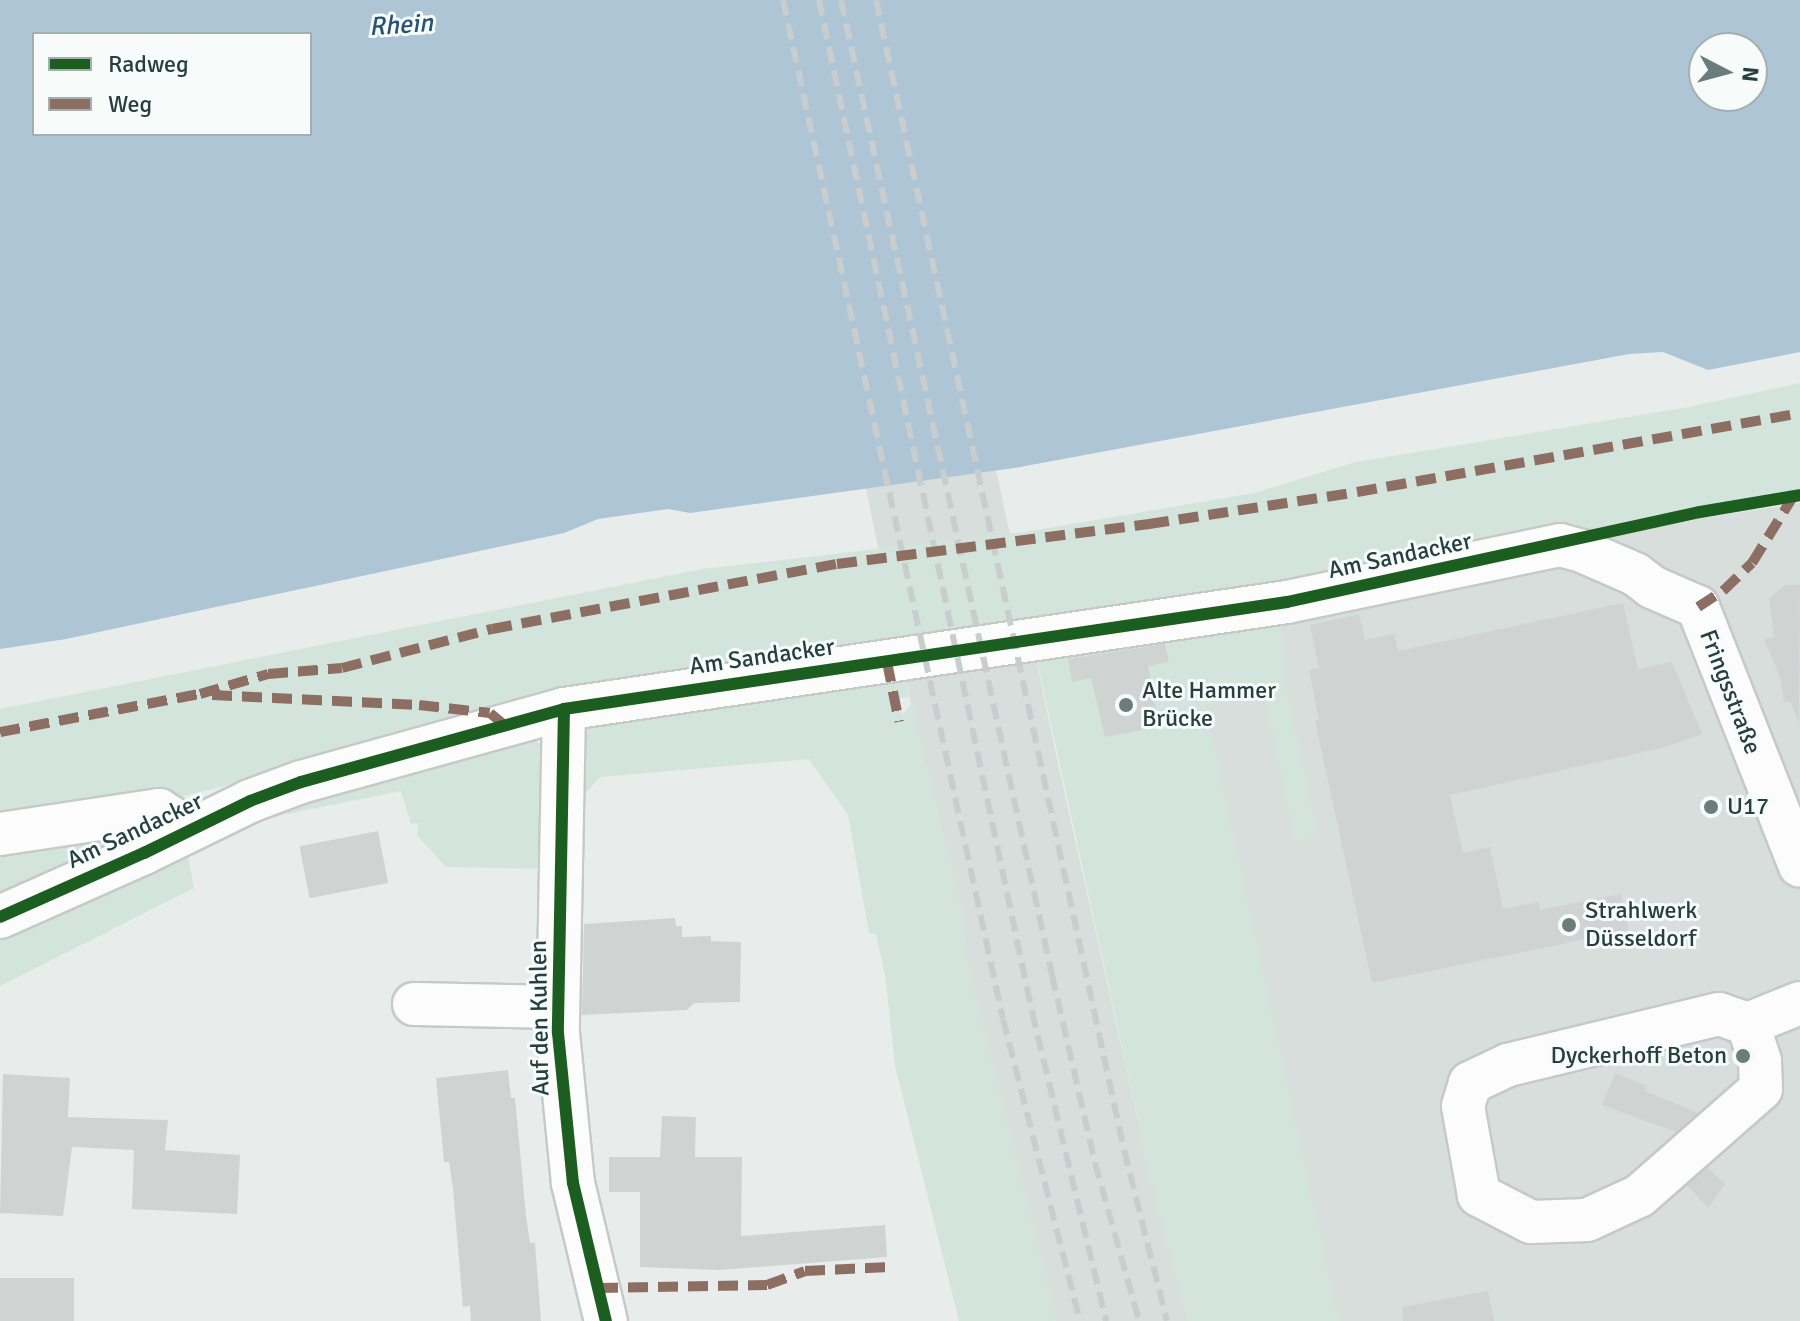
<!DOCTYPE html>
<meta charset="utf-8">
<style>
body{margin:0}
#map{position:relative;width:1800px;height:1321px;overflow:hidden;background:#e8edec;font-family:Signika,sans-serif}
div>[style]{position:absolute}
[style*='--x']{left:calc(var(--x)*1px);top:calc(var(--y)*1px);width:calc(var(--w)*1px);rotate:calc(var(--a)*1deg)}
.built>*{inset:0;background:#d7dedc}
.green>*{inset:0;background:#d3e4dd}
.water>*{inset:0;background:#aec5d6}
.building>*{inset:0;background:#cfd4d3;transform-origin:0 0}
.roads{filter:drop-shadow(2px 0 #c5cac9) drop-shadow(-2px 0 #c5cac9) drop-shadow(0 2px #c5cac9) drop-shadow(0 -2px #c5cac9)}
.minor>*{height:42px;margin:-21px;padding:0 21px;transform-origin:21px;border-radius:21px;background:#fcfcfc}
.rail>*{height:6px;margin-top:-3px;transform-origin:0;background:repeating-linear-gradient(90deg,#c9cdcd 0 16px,transparent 0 24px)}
.quiet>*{height:10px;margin-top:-5px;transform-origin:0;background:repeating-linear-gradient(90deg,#8d6e63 0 20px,transparent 0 30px)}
.cycleway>*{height:12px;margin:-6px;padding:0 6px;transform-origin:6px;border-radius:6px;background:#1b5e20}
.dots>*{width:22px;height:22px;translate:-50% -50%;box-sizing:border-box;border:4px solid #f7fbfa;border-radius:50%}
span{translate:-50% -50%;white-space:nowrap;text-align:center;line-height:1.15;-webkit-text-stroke:6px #f7fbfa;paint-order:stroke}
.street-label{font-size:24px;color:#273f3f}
.poi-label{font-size:24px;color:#273f3f}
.left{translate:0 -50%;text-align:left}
.right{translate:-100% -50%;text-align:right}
.water-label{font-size:26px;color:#265276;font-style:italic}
.legend{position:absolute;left:32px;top:32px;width:280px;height:104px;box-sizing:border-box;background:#f7fbfa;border:2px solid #a4b0af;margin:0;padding:10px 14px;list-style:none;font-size:24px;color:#273f3f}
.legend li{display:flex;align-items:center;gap:16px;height:40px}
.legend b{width:40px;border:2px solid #a4b0af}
.north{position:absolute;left:1688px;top:32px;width:80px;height:80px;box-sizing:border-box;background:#f7fbfa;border:2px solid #a4b0af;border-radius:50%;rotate:96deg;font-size:22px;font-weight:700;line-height:32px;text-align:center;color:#273f3f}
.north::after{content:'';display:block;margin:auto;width:28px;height:36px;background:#6b7c7c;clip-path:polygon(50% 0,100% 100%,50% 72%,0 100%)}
</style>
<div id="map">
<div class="built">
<div style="clip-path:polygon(763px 0,897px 0,1059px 768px,1149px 1170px,1188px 1321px,1056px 1321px,967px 965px,962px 914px,911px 703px)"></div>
<div style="clip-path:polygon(1800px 503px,1800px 1321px,1331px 1321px,1183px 625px,1697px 519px)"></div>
</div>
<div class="green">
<div style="clip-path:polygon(1800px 383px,1800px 493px,1698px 509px,1558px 541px,298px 768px,176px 798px,0 822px,0 709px,702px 569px,1025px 532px,1254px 493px,1356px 462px,1689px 407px)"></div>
<div style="clip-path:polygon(1282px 614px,1283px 675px,1317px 836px,1296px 842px,1265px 695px,1205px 706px,1338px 1321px,1188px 1321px,1149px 1170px,1034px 647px)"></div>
<div style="clip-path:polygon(904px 671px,909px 697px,900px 698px,902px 716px,911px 703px,962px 914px,967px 965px,1056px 1321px,959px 1321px,895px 1066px,885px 974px,876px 934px,869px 933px,848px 815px,809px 759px,600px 777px,571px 810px,579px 736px,594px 718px)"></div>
<div style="clip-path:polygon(528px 736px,548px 749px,551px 869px,446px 867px,417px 835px,418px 823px,411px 824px,401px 791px,282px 815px,234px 830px,188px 855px,194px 888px,0 986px,0 932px,227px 820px)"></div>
<div style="clip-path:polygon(152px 829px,0 907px,0 843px)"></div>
</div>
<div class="water">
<div style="clip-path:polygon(evenodd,0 0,1800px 0,1800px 352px,1708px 370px,1663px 352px,1629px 354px,1014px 468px,690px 513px,668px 509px,598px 519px,564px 533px,66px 639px,0 649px,0 0,34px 34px,310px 34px,310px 134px,34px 134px,34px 34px,0 0,1704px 48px,1752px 48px,1752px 96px,1704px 96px,1704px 48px)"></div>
</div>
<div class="building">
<div style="clip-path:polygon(1785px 585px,1800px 585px,1799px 723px,1791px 702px,1784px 702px,1780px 677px,1764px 639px,1774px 637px,1769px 599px)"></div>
<div style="clip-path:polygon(1623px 603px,1638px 669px,1672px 662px,1702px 734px,1666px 747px,1450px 795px,1463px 853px,1490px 847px,1503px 909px,1539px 902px,1540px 910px,1621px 894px,1629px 930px,1372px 983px,1315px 721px,1319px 720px,1309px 670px,1319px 668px,1310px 625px,1359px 614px,1365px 640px,1394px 634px,1398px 651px)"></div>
<div style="clip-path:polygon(1165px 644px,1169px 662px,1148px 666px,1159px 727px,1105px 737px,1091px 678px,1072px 682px,1068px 659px)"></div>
<div style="left:378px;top:831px;width:53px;height:80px;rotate:79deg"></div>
<div style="clip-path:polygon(675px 918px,676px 926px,682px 926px,682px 937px,711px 936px,711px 941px,741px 942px,740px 1002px,694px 1003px,687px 1010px,582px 1015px,584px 924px)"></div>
<div style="clip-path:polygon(508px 1070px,511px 1098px,515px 1098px,526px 1216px,530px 1243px,535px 1243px,541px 1321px,471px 1321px,470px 1306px,463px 1307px,453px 1189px,449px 1162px,444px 1162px,436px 1078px)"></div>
<div style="clip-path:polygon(1615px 1073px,1647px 1086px,1645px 1091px,1698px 1113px,1676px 1132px,1602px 1105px)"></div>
<div style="clip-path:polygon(3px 1074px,70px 1078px,68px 1117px,168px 1120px,165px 1150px,240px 1155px,237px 1214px,132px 1209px,134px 1150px,72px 1147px,63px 1216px,0 1213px)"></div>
<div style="clip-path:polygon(662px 1116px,696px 1117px,695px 1157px,742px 1157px,741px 1236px,885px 1225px,887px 1257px,719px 1270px,640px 1267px,640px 1192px,609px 1192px,609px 1157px,660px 1157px)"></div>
<div style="clip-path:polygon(1708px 1168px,1725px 1184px,1708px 1208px,1687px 1185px)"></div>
<div style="left:74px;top:1278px;width:43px;height:74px;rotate:90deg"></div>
<div style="clip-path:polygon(1488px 1291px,1494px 1321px,1403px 1321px,1402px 1307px)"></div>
</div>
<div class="roads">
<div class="minor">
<div style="--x:564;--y:709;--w:324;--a:91.1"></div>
<div style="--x:558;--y:1033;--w:151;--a:84.3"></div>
<div style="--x:573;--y:1183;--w:142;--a:76.6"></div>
<div style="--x:0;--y:834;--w:161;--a:-8.6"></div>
<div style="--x:159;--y:810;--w:36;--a:32"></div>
<div style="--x:0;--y:917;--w:158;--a:-24"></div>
<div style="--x:144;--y:853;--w:118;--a:-26.1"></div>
<div style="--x:250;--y:801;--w:54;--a:-20.4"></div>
<div style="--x:301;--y:782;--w:273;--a:-15.5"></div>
<div style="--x:564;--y:709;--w:731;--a:-8.42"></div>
<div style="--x:1287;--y:602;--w:279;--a:-11.8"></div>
<div style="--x:1560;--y:545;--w:23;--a:15"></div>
<div style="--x:1582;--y:551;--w:58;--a:23.5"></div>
<div style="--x:1635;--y:574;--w:21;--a:37"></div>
<div style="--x:1652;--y:587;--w:50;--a:23.5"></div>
<div style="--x:1698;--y:607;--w:278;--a:68.5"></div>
<div style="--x:414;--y:1004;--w:144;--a:1.2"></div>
<div style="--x:1748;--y:1024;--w:39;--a:72"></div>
<div style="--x:1760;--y:1061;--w:28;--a:88"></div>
<div style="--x:1761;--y:1089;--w:162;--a:138.7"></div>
<div style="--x:1639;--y:1196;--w:57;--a:155.2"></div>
<div style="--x:1587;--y:1220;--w:56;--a:178"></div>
<div style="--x:1531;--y:1222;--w:59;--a:-152.6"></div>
<div style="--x:1479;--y:1195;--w:90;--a:-100.2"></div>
<div style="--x:1463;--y:1106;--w:24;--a:-73"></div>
<div style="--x:1470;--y:1083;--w:42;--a:-25.3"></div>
<div style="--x:1508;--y:1065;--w:217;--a:-13.6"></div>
<div style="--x:1719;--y:1014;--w:31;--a:19"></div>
<div style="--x:1748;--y:1024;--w:56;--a:-22"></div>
</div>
</div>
<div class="rail">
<div style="--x:783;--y:0;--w:1042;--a:77.82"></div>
<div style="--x:1003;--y:1019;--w:312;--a:75.7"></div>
<div style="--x:819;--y:0;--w:1034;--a:78.11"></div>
<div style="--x:1032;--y:1012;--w:318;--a:76.5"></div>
<div style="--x:841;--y:0;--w:998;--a:77.79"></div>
<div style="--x:1052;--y:975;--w:193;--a:77.1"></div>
<div style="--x:1095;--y:1163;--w:164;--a:74.4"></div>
<div style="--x:876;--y:0;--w:1176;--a:77.83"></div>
<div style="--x:1124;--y:1150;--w:176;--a:75.9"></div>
</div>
<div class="quiet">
<div style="--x:1698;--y:607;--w:30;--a:-33"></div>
<div style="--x:1723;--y:591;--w:40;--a:-44"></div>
<div style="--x:1752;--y:563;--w:78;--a:-58.2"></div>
<div style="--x:887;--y:662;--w:61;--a:78.7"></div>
<div style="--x:212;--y:695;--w:207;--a:2.8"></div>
<div style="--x:419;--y:705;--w:71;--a:6.4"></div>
<div style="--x:490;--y:713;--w:17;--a:40"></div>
<div style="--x:0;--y:732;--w:204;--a:-10.8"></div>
<div style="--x:200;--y:694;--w:71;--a:-16.4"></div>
<div style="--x:268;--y:674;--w:74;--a:-4.6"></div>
<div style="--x:342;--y:668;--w:155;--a:-14.6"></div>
<div style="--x:492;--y:629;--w:351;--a:-10.7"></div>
<div style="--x:837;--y:564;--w:315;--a:-7.3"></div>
<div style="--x:1149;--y:524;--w:210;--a:-8.7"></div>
<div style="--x:1357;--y:492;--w:450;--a:-10.1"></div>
<div style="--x:598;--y:1288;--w:169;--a:-1"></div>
<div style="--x:767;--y:1285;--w:40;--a:-20.2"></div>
<div style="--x:805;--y:1271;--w:84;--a:-2.7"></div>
</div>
<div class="cycleway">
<div style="--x:564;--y:709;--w:324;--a:91.1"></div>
<div style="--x:558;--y:1033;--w:151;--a:84.3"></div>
<div style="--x:573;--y:1183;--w:142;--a:76.6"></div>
<div style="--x:0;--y:917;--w:158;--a:-24"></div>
<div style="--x:144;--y:853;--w:118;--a:-26.1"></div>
<div style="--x:250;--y:801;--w:54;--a:-20.4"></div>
<div style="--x:301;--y:782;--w:273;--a:-15.5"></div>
<div style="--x:564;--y:709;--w:731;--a:-8.42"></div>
<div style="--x:1287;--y:602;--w:423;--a:-12.3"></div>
<div style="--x:1700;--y:512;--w:101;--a:-9.6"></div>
</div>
<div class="dots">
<div style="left:1126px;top:705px;background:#6b7c7c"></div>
<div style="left:1711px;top:807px;background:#6b7c7c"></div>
<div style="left:1569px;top:925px;background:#6b7c7c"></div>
<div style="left:1743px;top:1056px;background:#6b7c7c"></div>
</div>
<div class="street-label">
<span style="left:1400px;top:556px;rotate:-12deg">Am Sandacker</span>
<span style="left:762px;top:657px;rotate:-8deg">Am Sandacker</span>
<span style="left:1730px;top:692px;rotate:69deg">Fringsstraße</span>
<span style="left:135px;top:831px;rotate:-25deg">Am Sandacker</span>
<span style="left:540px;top:1018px;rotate:-91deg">Auf den Kuhlen</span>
</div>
<div class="poi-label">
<span class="left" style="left:1142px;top:705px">Alte Hammer<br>Brücke</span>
<span class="left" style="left:1727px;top:807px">U17</span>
<span class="left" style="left:1585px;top:925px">Strahlwerk<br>Düsseldorf</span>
<span class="right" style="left:1727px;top:1056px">Dyckerhoff Beton</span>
</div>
<div class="water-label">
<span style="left:401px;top:26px;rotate:-4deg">Rhein</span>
</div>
<ul class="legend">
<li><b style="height:10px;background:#1b5e20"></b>Radweg</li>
<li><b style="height:10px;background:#8d6e63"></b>Weg</li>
</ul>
<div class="north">N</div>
</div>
